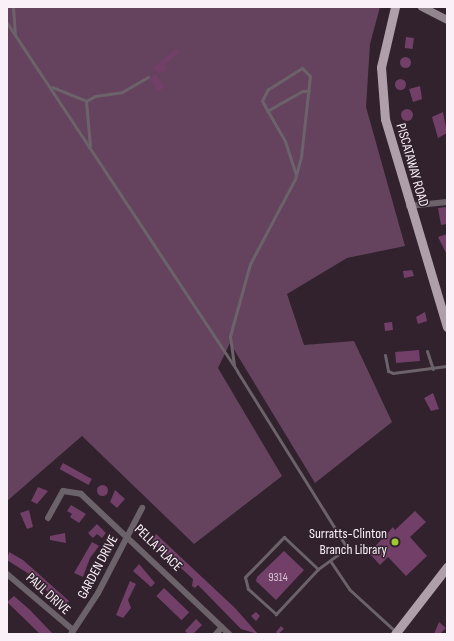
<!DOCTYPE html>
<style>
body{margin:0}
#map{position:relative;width:454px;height:641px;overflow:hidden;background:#31222d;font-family:"Sofia Sans Condensed",sans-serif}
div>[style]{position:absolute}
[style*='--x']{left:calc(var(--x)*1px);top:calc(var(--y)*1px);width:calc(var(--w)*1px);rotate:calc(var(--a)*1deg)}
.green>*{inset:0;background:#65435e}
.building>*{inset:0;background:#713f67;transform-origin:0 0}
.round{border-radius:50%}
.lane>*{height:3px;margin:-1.5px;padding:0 1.5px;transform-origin:1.5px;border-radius:1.5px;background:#6b6369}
.street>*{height:6px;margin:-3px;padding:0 3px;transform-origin:3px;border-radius:3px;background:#6b6369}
.secondary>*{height:8px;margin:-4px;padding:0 4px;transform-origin:4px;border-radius:4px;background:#92858e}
.primary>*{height:9px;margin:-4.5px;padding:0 4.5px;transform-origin:4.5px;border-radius:4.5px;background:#af9fab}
.dots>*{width:11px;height:11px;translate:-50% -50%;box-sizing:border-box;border:2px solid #31222d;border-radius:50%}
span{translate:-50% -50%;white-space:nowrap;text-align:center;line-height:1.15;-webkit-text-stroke:3px #31222d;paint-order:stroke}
.number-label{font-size:12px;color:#d8c4d3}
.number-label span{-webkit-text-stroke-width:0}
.street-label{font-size:14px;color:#faf0f7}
.poi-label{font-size:14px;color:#faf0f7}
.right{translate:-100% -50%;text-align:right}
.frame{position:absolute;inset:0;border:8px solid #faf0f7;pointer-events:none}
</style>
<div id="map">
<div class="green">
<div style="clip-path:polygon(7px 7px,380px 7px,370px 44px,366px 107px,405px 246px,347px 258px,287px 294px,304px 345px,354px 341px,392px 422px,315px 483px,230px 343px,218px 368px,282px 476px,194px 544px,82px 436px,7px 501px)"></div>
</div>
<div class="building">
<div style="left:406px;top:37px;width:8px;height:11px;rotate:7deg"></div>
<div style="clip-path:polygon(176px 49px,179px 53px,164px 65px,167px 69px,160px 74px,153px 67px)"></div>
<div class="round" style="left:399.5px;top:56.5px;width:11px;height:11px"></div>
<div style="left:156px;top:74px;width:16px;height:8px;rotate:55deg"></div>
<div class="round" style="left:394.5px;top:78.5px;width:11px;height:11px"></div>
<div style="clip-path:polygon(420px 86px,422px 99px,413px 102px,409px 89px)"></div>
<div class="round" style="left:401px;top:109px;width:12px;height:12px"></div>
<div style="clip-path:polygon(443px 112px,447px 133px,438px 138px,432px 117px)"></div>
<div style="clip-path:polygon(446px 207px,447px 224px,441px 225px,438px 208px)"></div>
<div style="clip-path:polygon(447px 234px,447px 255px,438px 237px)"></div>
<div style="clip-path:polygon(412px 270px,414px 276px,404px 278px,403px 271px)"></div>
<div style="clip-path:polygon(425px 312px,427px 321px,418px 324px,416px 317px)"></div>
<div style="left:392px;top:322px;width:8px;height:8px;rotate:83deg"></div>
<div style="left:419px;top:350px;width:11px;height:24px;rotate:85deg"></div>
<div style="clip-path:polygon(433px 393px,439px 409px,431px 411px,424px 398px)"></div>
<div style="left:63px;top:463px;width:33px;height:7px;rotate:29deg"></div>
<div class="round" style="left:96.5px;top:484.5px;width:11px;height:11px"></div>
<div style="clip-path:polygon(38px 487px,48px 491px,37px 504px,31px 501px)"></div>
<div style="clip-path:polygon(115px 490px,125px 499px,117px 508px,110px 502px)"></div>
<div style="clip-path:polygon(71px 505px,86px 514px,79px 523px,70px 517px,72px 514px,67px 511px)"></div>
<div style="clip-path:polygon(29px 510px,33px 527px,27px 529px,20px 513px)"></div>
<div style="clip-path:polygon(415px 511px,426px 522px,410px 537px,427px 556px,406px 576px,388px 557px,380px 565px,369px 553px,393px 527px,395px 530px)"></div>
<div style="clip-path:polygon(97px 524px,106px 533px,102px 538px,97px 534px,93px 538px,88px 533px)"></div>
<div style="clip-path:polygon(65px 533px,66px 543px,50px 540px,50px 536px)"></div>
<div style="clip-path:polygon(156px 534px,235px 608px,258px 634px,241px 629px,198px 585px,195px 588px,192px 586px,193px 579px,152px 542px)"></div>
<div style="clip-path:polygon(92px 542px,99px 546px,90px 558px,83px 577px,74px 573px)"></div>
<div style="clip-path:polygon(284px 551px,304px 570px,276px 600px,256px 581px,257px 577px)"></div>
<div style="clip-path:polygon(9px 552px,23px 560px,69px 601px,63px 607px,32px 576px,7px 560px)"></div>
<div style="clip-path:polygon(139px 564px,155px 583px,151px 587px,133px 571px)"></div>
<div style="clip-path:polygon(130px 581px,136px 584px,128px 600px,131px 608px,123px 618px,116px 615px)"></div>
<div style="left:164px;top:588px;width:35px;height:11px;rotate:44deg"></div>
<div style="clip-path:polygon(14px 596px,30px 610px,53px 634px,40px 634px,7px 602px)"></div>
<div style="clip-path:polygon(256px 612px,260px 616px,256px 621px,251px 616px)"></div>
<div style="clip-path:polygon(196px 619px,202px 625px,193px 634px,188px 634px,185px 631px)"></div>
<div style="clip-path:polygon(439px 622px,446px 628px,440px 634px,434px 634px)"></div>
<div style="clip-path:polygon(281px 626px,284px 629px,278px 634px,276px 632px)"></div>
</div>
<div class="lane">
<div style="--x:13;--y:7;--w:27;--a:86"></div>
<div style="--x:7;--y:23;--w:417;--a:56.5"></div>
<div style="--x:237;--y:371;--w:208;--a:58.1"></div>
<div style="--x:347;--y:548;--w:36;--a:144"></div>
<div style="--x:318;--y:569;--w:62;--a:133"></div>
<div style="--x:276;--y:614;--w:38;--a:-138"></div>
<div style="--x:248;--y:589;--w:12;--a:-104"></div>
<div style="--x:245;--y:577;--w:56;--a:-45.7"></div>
<div style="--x:284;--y:537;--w:47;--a:43.3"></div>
<div style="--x:52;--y:87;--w:37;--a:22"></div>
<div style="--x:86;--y:101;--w:45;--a:84.9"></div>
<div style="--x:86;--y:101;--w:10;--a:-29"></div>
<div style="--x:95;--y:96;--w:27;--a:-8"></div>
<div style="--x:122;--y:92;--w:30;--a:-30"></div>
<div style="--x:267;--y:111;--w:40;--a:-29.7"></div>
<div style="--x:302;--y:91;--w:7;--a:0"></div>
<div style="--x:427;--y:351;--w:19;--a:72"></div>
<div style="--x:385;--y:355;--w:16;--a:79"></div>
<div style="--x:388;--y:371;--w:5;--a:22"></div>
<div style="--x:393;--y:373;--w:54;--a:-7.4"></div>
<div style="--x:234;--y:365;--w:29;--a:-98"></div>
<div style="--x:230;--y:336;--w:75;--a:-74.5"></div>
<div style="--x:250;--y:264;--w:96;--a:-62.1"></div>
<div style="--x:295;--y:179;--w:23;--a:-75"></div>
<div style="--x:301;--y:157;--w:81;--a:-83.7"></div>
<div style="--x:310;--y:76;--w:11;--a:-135"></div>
<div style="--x:302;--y:68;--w:40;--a:148"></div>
<div style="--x:268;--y:89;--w:13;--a:117"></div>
<div style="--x:262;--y:101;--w:46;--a:60.1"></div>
<div style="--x:285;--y:141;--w:35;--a:72"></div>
<div style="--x:331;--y:562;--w:32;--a:56"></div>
<div style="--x:349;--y:589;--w:62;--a:42.4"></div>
</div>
<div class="street">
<div style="--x:409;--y:206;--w:38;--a:-6"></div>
<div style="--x:48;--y:518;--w:31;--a:-61"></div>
<div style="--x:63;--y:491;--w:18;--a:9"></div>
<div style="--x:81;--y:494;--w:204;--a:43.4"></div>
<div style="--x:7;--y:574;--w:87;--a:40.3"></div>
<div style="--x:71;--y:634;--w:49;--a:-56.6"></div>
<div style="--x:98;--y:593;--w:96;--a:-62.6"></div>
<div style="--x:216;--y:634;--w:9;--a:-49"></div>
</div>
<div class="secondary">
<div style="--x:422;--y:7;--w:28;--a:27"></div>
</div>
<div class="primary">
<div style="--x:395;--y:7;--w:62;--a:103.1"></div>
<div style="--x:381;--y:67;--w:52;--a:85.6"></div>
<div style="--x:385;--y:119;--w:217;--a:73.4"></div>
<div style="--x:395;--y:634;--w:85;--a:-52.2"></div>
</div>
<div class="dots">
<div style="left:395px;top:542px;background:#9eca2f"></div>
</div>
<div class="number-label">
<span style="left:278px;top:578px">9314</span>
</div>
<div class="street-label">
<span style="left:412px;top:165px;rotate:74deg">PISCATAWAY ROAD</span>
<span style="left:158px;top:548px;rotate:44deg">PELLA PLACE</span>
<span style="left:98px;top:567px;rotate:-62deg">GARDEN DRIVE</span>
<span style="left:48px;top:594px;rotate:42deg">PAUL DRIVE</span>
</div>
<div class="poi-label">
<span class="right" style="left:387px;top:542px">Surratts-Clinton<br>Branch Library</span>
</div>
<div class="frame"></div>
</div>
